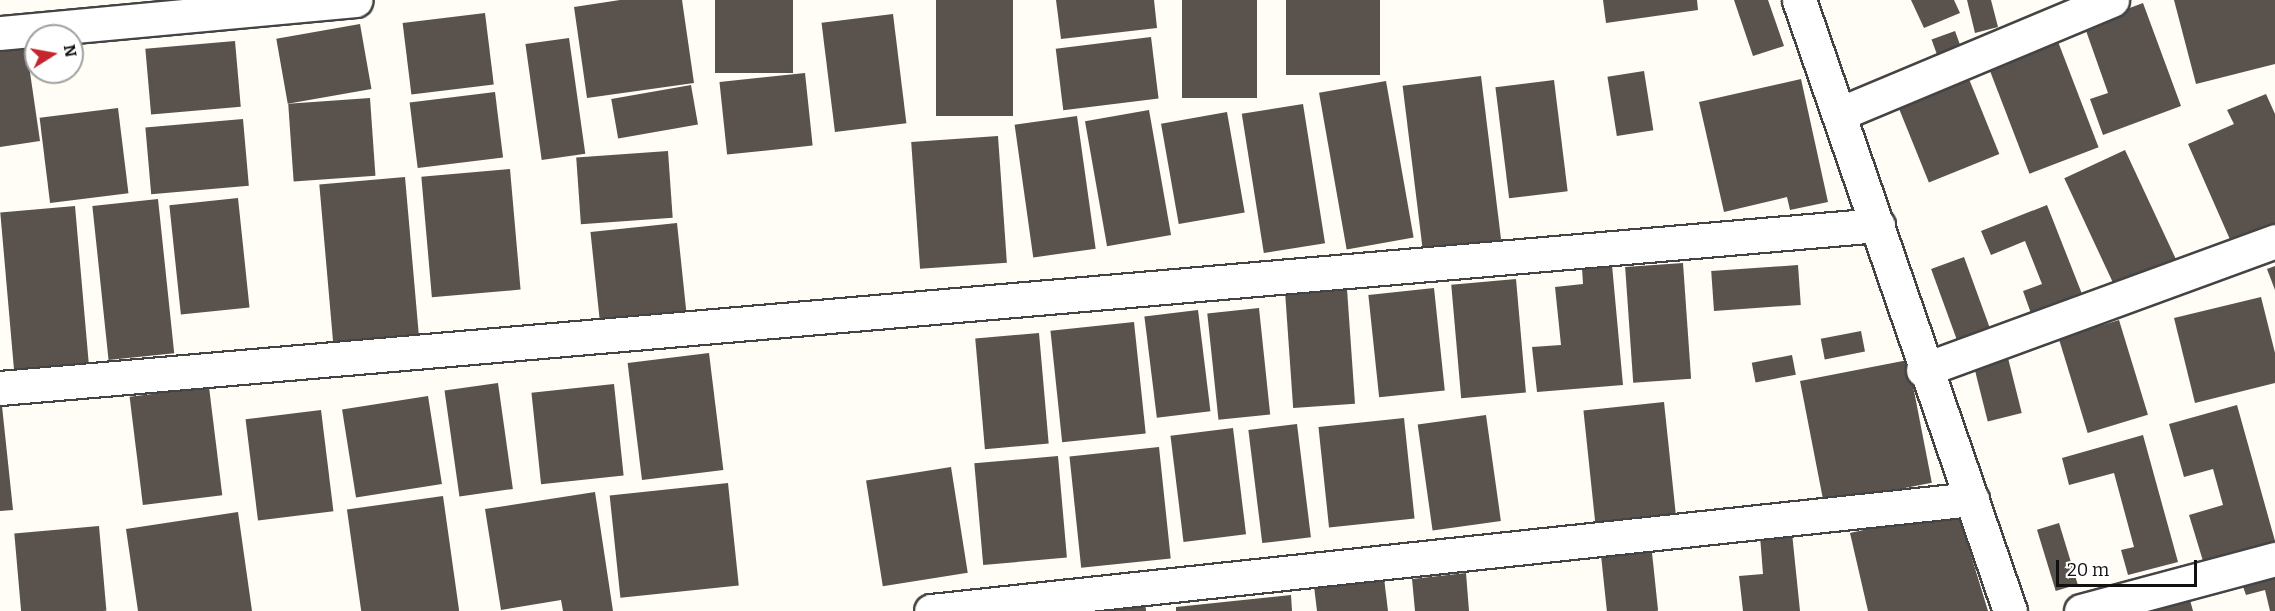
<!DOCTYPE html>
<style>
body{margin:0}
#map{position:relative;width:2275px;height:611px;overflow:hidden;background:#fffdf5;font-family:Bitter,serif}
div>[style]{position:absolute}
[style*='--x']{left:calc(var(--x)*1px);top:calc(var(--y)*1px);width:calc(var(--w)*1px);rotate:calc(var(--a)*1deg)}
.building>*{inset:0;background:#5a524d;transform-origin:0 0}
.roads{filter:drop-shadow(2px 0 #444) drop-shadow(-2px 0 #444) drop-shadow(0 2px #444) drop-shadow(0 -2px #444)}
.minor>*{height:33px;margin:-16.5px;padding:0 16.5px;transform-origin:16.5px;border-radius:16.5px;background:#fff}
span{translate:-50% -50%;white-space:nowrap;text-align:center;line-height:1.15;-webkit-text-stroke:6px #fff;paint-order:stroke}
.north{position:absolute;left:24px;top:24px;width:60px;height:60px;box-sizing:border-box;background:#fff;border:2px solid #a0a0a0;border-radius:50%;rotate:79deg;font-size:16px;font-weight:700;line-height:24px;text-align:center;color:#111}
.north::after{content:'';display:block;margin:auto;width:21px;height:27px;background:#c4262e;clip-path:polygon(50% 0,100% 100%,50% 72%,0 100%)}
.scale{position:absolute;left:2056px;top:560px;width:141px;height:27px;box-sizing:border-box;border:3px solid #111;border-top:0;padding-left:8px;font-size:18px;line-height:21px;white-space:nowrap;color:#111;-webkit-text-stroke:4px #fff;paint-order:stroke}
</style>
<div id="map">
<div class="building">
<div style="clip-path:polygon(620px 0,682px 0,694px 83px,587px 98px,574px 7px)"></div>
<div style="left:715px;top:0;width:78px;height:73px"></div>
<div style="left:936px;top:0;width:77px;height:116px"></div>
<div style="clip-path:polygon(1056px 0,1154px 0,1157px 28px,1061px 39px)"></div>
<div style="left:1182px;top:0;width:75px;height:98px"></div>
<div style="left:1286px;top:0;width:94px;height:75px"></div>
<div style="clip-path:polygon(1603px 0,1697px 0,1698px 10px,1606px 23px)"></div>
<div style="clip-path:polygon(1734px 0,1768px 0,1784px 46px,1753px 56px)"></div>
<div style="clip-path:polygon(1911px 0,1954px 0,1960px 13px,1924px 28px)"></div>
<div style="clip-path:polygon(1967px 0,1991px 0,1998px 27px,1975px 33px)"></div>
<div style="clip-path:polygon(2174px 0,2275px 0,2275px 64px,2196px 84px)"></div>
<div style="clip-path:polygon(2143px 3px,2181px 106px,2103px 135px,2090px 99px,2108px 93px,2084px 25px)"></div>
<div style="left:485px;top:13px;width:72px;height:83px;rotate:83deg"></div>
<div style="left:893px;top:14px;width:110px;height:72px;rotate:83deg"></div>
<div style="left:360px;top:24px;width:66px;height:85px;rotate:80deg"></div>
<div style="left:1955px;top:31px;width:20px;height:25px;rotate:70deg"></div>
<div style="left:1151px;top:37px;width:62px;height:96px;rotate:83deg"></div>
<div style="left:569px;top:38px;width:117px;height:44px;rotate:82deg"></div>
<div style="left:2057px;top:39px;width:116px;height:74px;rotate:69deg"></div>
<div style="left:235px;top:41px;width:66px;height:90px;rotate:85deg"></div>
<div style="clip-path:polygon(26px 45px,40px 141px,0 147px,0 49px)"></div>
<div style="left:1644px;top:71px;width:60px;height:37px;rotate:81deg"></div>
<div style="left:805px;top:73px;width:73px;height:86px;rotate:84deg"></div>
<div style="left:1481px;top:76px;width:165px;height:79px;rotate:83deg"></div>
<div style="clip-path:polygon(1801px 79px,1828px 202px,1790px 210px,1787px 197px,1724px 212px,1699px 102px)"></div>
<div style="left:1969px;top:79px;width:81px;height:76px;rotate:68deg"></div>
<div style="left:1554px;top:80px;width:112px;height:59px;rotate:83deg"></div>
<div style="left:1386px;top:81px;width:159px;height:68px;rotate:80deg"></div>
<div style="left:691px;top:85px;width:40px;height:81px;rotate:80deg"></div>
<div style="left:495px;top:92px;width:66px;height:86px;rotate:83deg"></div>
<div style="clip-path:polygon(2266px 94px,2275px 114px,2275px 225px,2232px 244px,2188px 144px,2234px 124px,2227px 110px)"></div>
<div style="left:370px;top:98px;width:78px;height:82px;rotate:86deg"></div>
<div style="left:1303px;top:104px;width:141px;height:62px;rotate:81deg"></div>
<div style="left:118px;top:108px;width:86px;height:79px;rotate:83deg"></div>
<div style="left:1149px;top:110px;width:127px;height:65px;rotate:80deg"></div>
<div style="left:1227px;top:112px;width:102px;height:67px;rotate:80deg"></div>
<div style="left:1077px;top:116px;width:134px;height:63px;rotate:82deg"></div>
<div style="left:243px;top:119px;width:67px;height:98px;rotate:85deg"></div>
<div style="left:998px;top:136px;width:127px;height:87px;rotate:86deg"></div>
<div style="left:2125px;top:150px;width:120px;height:67px;rotate:65deg"></div>
<div style="left:668px;top:151px;width:67px;height:92px;rotate:86deg"></div>
<div style="left:510px;top:169px;width:121px;height:89px;rotate:85deg"></div>
<div style="left:405px;top:177px;width:166px;height:86px;rotate:85deg"></div>
<div style="left:238px;top:198px;width:110px;height:69px;rotate:84deg"></div>
<div style="left:158px;top:199px;width:155px;height:66px;rotate:84deg"></div>
<div style="clip-path:polygon(2047px 205px,2084px 299px,2033px 319px,2023px 291px,2042px 284px,2025px 241px,1991px 255px,1981px 231px)"></div>
<div style="left:75px;top:206px;width:159px;height:75px;rotate:85deg"></div>
<div style="left:677px;top:223px;width:90px;height:87px;rotate:84deg"></div>
<div style="left:1964px;top:257px;width:83px;height:35px;rotate:70deg"></div>
<div style="left:1683px;top:263px;width:116px;height:58px;rotate:86deg"></div>
<div style="clip-path:polygon(1612px 265px,1623px 385px,1537px 392px,1532px 347px,1561px 345px,1555px 287px,1583px 284px,1582px 268px)"></div>
<div style="left:1798px;top:265px;width:40px;height:87px;rotate:86deg"></div>
<div style="clip-path:polygon(2275px 266px,2275px 290px,2267px 269px)"></div>
<div style="left:1516px;top:279px;width:114px;height:65px;rotate:85deg"></div>
<div style="left:1434px;top:288px;width:103px;height:66px;rotate:84deg"></div>
<div style="left:1347px;top:289px;width:115px;height:62px;rotate:86deg"></div>
<div style="clip-path:polygon(2261px 297px,2275px 353px,2275px 383px,2195px 403px,2174px 318px)"></div>
<div style="left:1259px;top:308px;width:107px;height:52px;rotate:84deg"></div>
<div style="left:1198px;top:310px;width:102px;height:54px;rotate:83deg"></div>
<div style="left:2119px;top:320px;width:99px;height:63px;rotate:73deg"></div>
<div style="left:1134px;top:322px;width:112px;height:84px;rotate:84deg"></div>
<div style="left:1861px;top:331px;width:21px;height:41px;rotate:79deg"></div>
<div style="left:1039px;top:333px;width:111px;height:64px;rotate:85deg"></div>
<div style="left:2006px;top:350px;width:65px;height:35px;rotate:76deg"></div>
<div style="left:709px;top:353px;width:118px;height:82px;rotate:83deg"></div>
<div style="left:1792px;top:355px;width:20px;height:41px;rotate:79deg"></div>
<div style="left:1908px;top:360px;width:125px;height:110px;rotate:79deg"></div>
<div style="left:498px;top:383px;width:107px;height:54px;rotate:82deg"></div>
<div style="left:614px;top:384px;width:92px;height:83px;rotate:84deg"></div>
<div style="left:209px;top:387px;width:109px;height:80px;rotate:83deg"></div>
<div style="left:428px;top:396px;width:89px;height:87px;rotate:81deg"></div>
<div style="left:1664px;top:402px;width:112px;height:81px;rotate:84deg"></div>
<div style="clip-path:polygon(2237px 405px,2275px 541px,2203px 561px,2189px 515px,2223px 505px,2213px 469px,2184px 477px,2169px 424px)"></div>
<div style="clip-path:polygon(2px 406px,13px 510px,0 511px,0 407px)"></div>
<div style="left:321px;top:410px;width:102px;height:76px;rotate:83deg"></div>
<div style="left:1486px;top:415px;width:107px;height:69px;rotate:82deg"></div>
<div style="left:1404px;top:418px;width:101px;height:86px;rotate:84deg"></div>
<div style="left:1297px;top:424px;width:114px;height:49px;rotate:83deg"></div>
<div style="left:1233px;top:428px;width:107px;height:63px;rotate:83deg"></div>
<div style="clip-path:polygon(2143px 435px,2178px 562px,2128px 575px,2121px 550px,2134px 547px,2114px 473px,2069px 485px,2062px 458px)"></div>
<div style="left:1159px;top:447px;width:112px;height:90px;rotate:84deg"></div>
<div style="left:1058px;top:456px;width:102px;height:84px;rotate:85deg"></div>
<div style="left:951px;top:467px;width:107px;height:86px;rotate:81deg"></div>
<div style="left:728px;top:483px;width:103px;height:119px;rotate:84deg"></div>
<div style="clip-path:polygon(595px 492px,613px 611px,563px 611px,561px 600px,501px 610px,485px 509px)"></div>
<div style="left:443px;top:496px;width:116px;height:97px;rotate:82deg"></div>
<div style="clip-path:polygon(1957px 509px,1988px 611px,1868px 611px,1850px 533px)"></div>
<div style="clip-path:polygon(238px 512px,252px 611px,138px 611px,126px 529px)"></div>
<div style="left:2059px;top:523px;width:64px;height:23px;rotate:73deg"></div>
<div style="left:99px;top:526px;width:85px;height:85px;rotate:85deg"></div>
<div style="clip-path:polygon(1792px 533px,1800px 611px,1743px 611px,1739px 576px,1763px 574px,1760px 536px)"></div>
<div style="left:1651px;top:543px;width:68px;height:51px;rotate:84deg"></div>
<div style="clip-path:polygon(2275px 572px,2275px 611px,2270px 611px,2265px 590px,2246px 595px,2241px 581px)"></div>
<div style="clip-path:polygon(1466px 573px,1469px 611px,1415px 611px,1412px 579px)"></div>
<div style="clip-path:polygon(1384px 578px,1388px 611px,1317px 611px,1314px 586px)"></div>
<div style="clip-path:polygon(2187px 589px,2193px 611px,2127px 611px)"></div>
<div style="clip-path:polygon(1291px 595px,1292px 611px,1176px 611px,1176px 607px)"></div>
<div style="clip-path:polygon(1145px 600px,1146px 611px,1065px 611px)"></div>
</div>
<div class="roads">
<div class="minor">
<div style="--x:1799;--y:0;--w:646;--a:70.95"></div>
<div style="--x:0;--y:33;--w:357;--a:-5.3"></div>
<div style="--x:1839;--y:114;--w:296;--a:-22.7"></div>
<div style="--x:1923;--y:370;--w:375;--a:-20.1"></div>
<div style="--x:0;--y:388;--w:1885;--a:-4.96"></div>
<div style="--x:931;--y:611;--w:1047;--a:-6.14"></div>
<div style="--x:2081;--y:611;--w:201;--a:-15"></div>
</div>
</div>
<div class="north">N</div>
<div class="scale">20 m</div>
</div>
